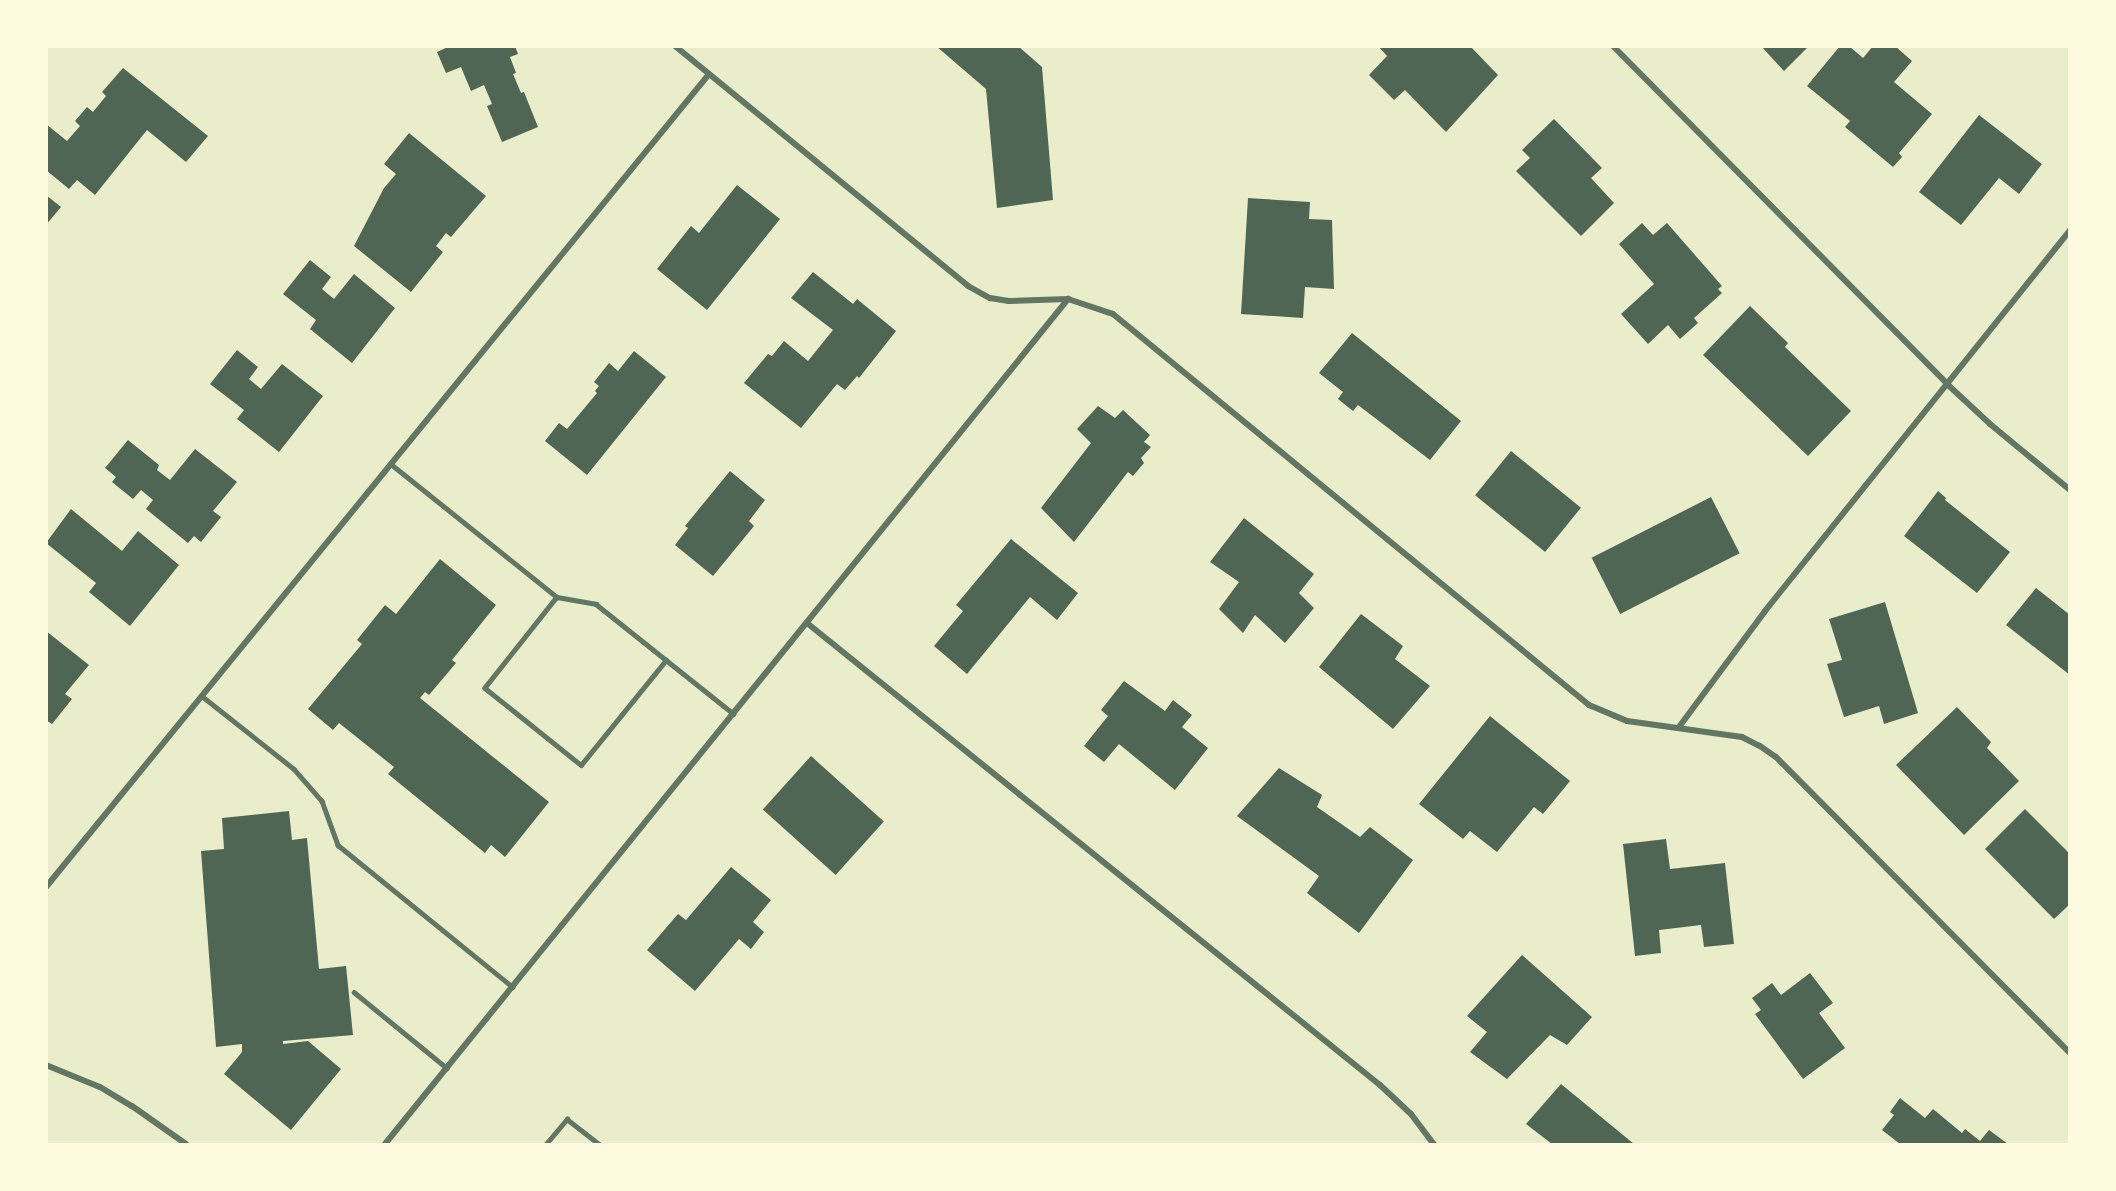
<!DOCTYPE html>
<style>
body{margin:0}
#map{position:relative;width:2116px;height:1191px;overflow:hidden;background:#e9edc9;font-family:"PT Sans Narrow",sans-serif}
div>[style]{position:absolute}
[style*='--x']{left:calc(var(--x)*1px);top:calc(var(--y)*1px);width:calc(var(--w)*1px);rotate:calc(var(--a)*1deg)}
.building>*{inset:0;background:#4f6655;transform-origin:0 0}
.service>*{height:4.5px;margin:-2.25px;padding:0 2.25px;transform-origin:2.25px;border-radius:2.25px;background:#617663}
.minor>*{height:6px;margin:-3px;padding:0 3px;transform-origin:3px;border-radius:3px;background:#617663}
span{translate:-50% -50%;white-space:nowrap;text-align:center;line-height:1.15;-webkit-text-stroke:6px #fefae0;paint-order:stroke}
.frame{position:absolute;inset:0;border:48px solid #fefae0;pointer-events:none}
</style>
<div id="map">
<div class="building">
<div style="clip-path:polygon(450px 46px,515px 46px,518px 54px,510px 57px,516px 73px,513px 74px,521px 93px,524px 92px,538px 127px,502px 142px,487px 106px,492px 104px,484px 85px,471px 91px,461px 67px,446px 73px,437px 52px)"></div>
<div style="clip-path:polygon(936px 46px,1018px 46px,1042px 67px,1053px 200px,997px 208px,986px 89px)"></div>
<div style="clip-path:polygon(1378px 46px,1470px 46px,1498px 75px,1446px 132px,1405px 90px,1394px 100px,1369px 75px,1387px 56px)"></div>
<div style="clip-path:polygon(1761px 46px,1809px 46px,1784px 71px)"></div>
<div style="clip-path:polygon(1840px 46px,1849px 46px,1863px 58px,1873px 46px,1895px 46px,1912px 61px,1894px 82px,1932px 114px,1899px 153px,1902px 157px,1893px 167px,1845px 127px,1850px 121px,1807px 86px)"></div>
<div style="clip-path:polygon(123px 68px,208px 136px,186px 162px,147px 130px,95px 195px,77px 180px,69px 189px,46px 170px,46px 124px,67px 141px,80px 126px,75px 121px,87px 107px,93px 112px,106px 96px,102px 92px)"></div>
<div style="clip-path:polygon(1979px 115px,2042px 164px,2019px 194px,1999px 178px,1961px 225px,1919px 192px)"></div>
<div style="clip-path:polygon(1554px 119px,1602px 168px,1591px 178px,1614px 203px,1581px 236px,1516px 171px,1530px 158px,1522px 150px)"></div>
<div style="clip-path:polygon(409px 133px,486px 196px,451px 237px,446px 233px,436px 246px,443px 252px,411px 292px,354px 246px,384px 188px,396px 174px,384px 164px)"></div>
<div style="clip-path:polygon(737px 185px,780px 219px,707px 310px,657px 269px,691px 226px,699px 233px)"></div>
<div style="clip-path:polygon(46px 195px,61px 207px,46px 225px)"></div>
<div style="clip-path:polygon(1248px 198px,1310px 202px,1309px 219px,1332px 220px,1334px 289px,1305px 287px,1303px 318px,1241px 314px)"></div>
<div style="clip-path:polygon(1642px 223px,1653px 235px,1667px 223px,1722px 286px,1718px 289px,1722px 293px,1694px 318px,1698px 323px,1680px 339px,1668px 325px,1648px 344px,1621px 314px,1654px 284px,1619px 244px)"></div>
<div style="clip-path:polygon(310px 260px,331px 277px,322px 289px,334px 299px,354px 274px,395px 308px,352px 363px,310px 329px,316px 320px,283px 294px)"></div>
<div style="clip-path:polygon(813px 272px,853px 304px,857px 299px,896px 331px,859px 378px,857px 376px,845px 390px,837px 384px,801px 428px,744px 383px,768px 354px,772px 356px,784px 341px,808px 361px,833px 330px,791px 298px)"></div>
<div style="clip-path:polygon(1750px 306px,1788px 343px,1785px 347px,1851px 411px,1808px 456px,1703px 355px)"></div>
<div style="clip-path:polygon(1352px 333px,1461px 421px,1430px 460px,1358px 405px,1353px 411px,1338px 399px,1343px 392px,1319px 373px)"></div>
<div style="clip-path:polygon(237px 350px,258px 367px,249px 379px,261px 389px,282px 364px,323px 396px,279px 452px,237px 419px,244px 410px,210px 384px)"></div>
<div style="clip-path:polygon(634px 351px,666px 377px,587px 475px,545px 441px,559px 423px,567px 429px,597px 393px,595px 391px,599px 386px,594px 382px,609px 363px,618px 371px)"></div>
<div style="clip-path:polygon(1098px 406px,1115px 418px,1123px 410px,1150px 435px,1144px 442px,1151px 447px,1141px 458px,1144px 463px,1133px 476px,1128px 472px,1074px 542px,1041px 508px,1091px 443px,1077px 429px)"></div>
<div style="clip-path:polygon(128px 440px,159px 465px,157px 470px,170px 480px,195px 449px,237px 482px,213px 511px,221px 517px,201px 542px,194px 536px,188px 543px,146px 509px,153px 500px,141px 490px,133px 499px,112px 482px,116px 477px,105px 468px)"></div>
<div style="left:1511px;top:451px;width:90px;height:57px;rotate:39deg"></div>
<div style="clip-path:polygon(730px 471px,765px 500px,749px 521px,754px 526px,713px 576px,675px 545px,688px 528px,685px 526px)"></div>
<div style="clip-path:polygon(1938px 491px,1946px 498px,1945px 500px,2010px 552px,1977px 593px,1904px 536px)"></div>
<div style="left:1711px;top:497px;width:63px;height:134px;rotate:63deg"></div>
<div style="clip-path:polygon(71px 509px,122px 551px,138px 531px,179px 565px,130px 626px,89px 592px,96px 583px,46px 543px)"></div>
<div style="clip-path:polygon(1244px 518px,1314px 574px,1299px 593px,1314px 608px,1285px 643px,1255px 615px,1243px 633px,1219px 609px,1239px 582px,1210px 562px)"></div>
<div style="clip-path:polygon(1011px 539px,1078px 593px,1057px 620px,1030px 597px,967px 674px,934px 646px,963px 611px,956px 605px)"></div>
<div style="clip-path:polygon(440px 559px,496px 605px,452px 660px,456px 663px,429px 695px,425px 692px,420px 698px,549px 802px,505px 857px,491px 845px,485px 853px,388px 774px,394px 767px,339px 723px,333px 730px,308px 709px,362px 644px,357px 640px,385px 605px,396px 614px)"></div>
<div style="clip-path:polygon(2036px 588px,2070px 615px,2070px 675px,2006px 625px)"></div>
<div style="clip-path:polygon(1885px 602px,1918px 713px,1884px 724px,1879px 706px,1844px 717px,1827px 664px,1842px 660px,1829px 619px)"></div>
<div style="clip-path:polygon(1361px 614px,1403px 646px,1395px 659px,1430px 686px,1393px 729px,1319px 667px)"></div>
<div style="clip-path:polygon(46px 631px,89px 665px,65px 694px,72px 699px,52px 724px,46px 720px)"></div>
<div style="clip-path:polygon(1124px 681px,1165px 711px,1173px 700px,1192px 715px,1182px 727px,1208px 748px,1175px 790px,1119px 744px,1104px 762px,1084px 746px,1108px 716px,1101px 710px)"></div>
<div style="clip-path:polygon(1957px 707px,1991px 742px,1987px 748px,2019px 781px,1964px 835px,1896px 765px)"></div>
<div style="clip-path:polygon(1490px 716px,1570px 781px,1543px 814px,1534px 807px,1497px 852px,1470px 831px,1463px 839px,1419px 804px)"></div>
<div style="left:811px;top:756px;width:98px;height:72px;rotate:42deg"></div>
<div style="clip-path:polygon(1279px 768px,1322px 795px,1317px 807px,1360px 837px,1370px 827px,1413px 860px,1359px 933px,1307px 893px,1319px 876px,1237px 816px)"></div>
<div style="clip-path:polygon(2025px 809px,2070px 854px,2070px 904px,2054px 919px,1985px 849px)"></div>
<div style="clip-path:polygon(289px 811px,292px 840px,307px 838px,319px 969px,346px 966px,353px 1035px,283px 1041px,283px 1044px,308px 1041px,341px 1069px,291px 1130px,224px 1074px,242px 1052px,242px 1044px,216px 1047px,201px 851px,224px 849px,222px 818px)"></div>
<div style="clip-path:polygon(1666px 839px,1670px 869px,1725px 863px,1734px 944px,1704px 947px,1701px 925px,1659px 930px,1661px 953px,1635px 956px,1623px 844px)"></div>
<div style="clip-path:polygon(731px 867px,771px 900px,753px 922px,764px 932px,751px 949px,739px 939px,695px 991px,647px 950px,678px 914px,686px 920px)"></div>
<div style="clip-path:polygon(1522px 955px,1592px 1017px,1567px 1045px,1550px 1035px,1507px 1079px,1470px 1052px,1487px 1032px,1467px 1016px)"></div>
<div style="clip-path:polygon(1810px 973px,1833px 1003px,1819px 1013px,1845px 1048px,1803px 1079px,1755px 1014px,1761px 1010px,1752px 998px,1772px 983px,1781px 995px)"></div>
<div style="clip-path:polygon(1561px 1084px,1634px 1144px,1552px 1144px,1526px 1124px)"></div>
<div style="clip-path:polygon(1900px 1098px,1925px 1118px,1933px 1109px,1962px 1133px,1965px 1129px,1980px 1141px,1989px 1130px,2008px 1144px,1900px 1144px,1882px 1130px,1894px 1115px,1890px 1112px)"></div>
</div>
<div class="service">
<div style="--x:391;--y:464;--w:213;--a:38.7"></div>
<div style="--x:557;--y:597;--w:40;--a:10"></div>
<div style="--x:596;--y:604;--w:176;--a:38.6"></div>
<div style="--x:557;--y:597;--w:116;--a:128.4"></div>
<div style="--x:485;--y:688;--w:123;--a:38.7"></div>
<div style="--x:581;--y:765;--w:135;--a:-51"></div>
<div style="--x:202;--y:696;--w:117;--a:38.4"></div>
<div style="--x:294;--y:769;--w:43;--a:48.8"></div>
<div style="--x:322;--y:801;--w:47;--a:70"></div>
<div style="--x:338;--y:845;--w:225;--a:39.1"></div>
<div style="--x:354;--y:992;--w:120;--a:39.3"></div>
<div style="--x:546;--y:1144;--w:33;--a:-50"></div>
<div style="--x:567;--y:1119;--w:41;--a:38"></div>
</div>
<div class="minor">
<div style="--x:675;--y:46;--w:379;--a:39.3"></div>
<div style="--x:968;--y:286;--w:25;--a:29"></div>
<div style="--x:990;--y:298;--w:19;--a:9"></div>
<div style="--x:1009;--y:301;--w:59;--a:-1.9"></div>
<div style="--x:1068;--y:299;--w:47;--a:18.4"></div>
<div style="--x:1113;--y:314;--w:616;--a:39.4"></div>
<div style="--x:1589;--y:705;--w:41;--a:22.8"></div>
<div style="--x:1627;--y:721;--w:116;--a:7.9"></div>
<div style="--x:1742;--y:737;--w:20;--a:27"></div>
<div style="--x:1760;--y:746;--w:19;--a:35"></div>
<div style="--x:1776;--y:757;--w:417;--a:45.2"></div>
<div style="--x:1613;--y:46;--w:475;--a:45.3"></div>
<div style="--x:1947;--y:384;--w:59;--a:42.9"></div>
<div style="--x:1990;--y:424;--w:104;--a:39.5"></div>
<div style="--x:807;--y:623;--w:736;--a:38.88"></div>
<div style="--x:1380;--y:1085;--w:42;--a:43.1"></div>
<div style="--x:1411;--y:1114;--w:38;--a:53"></div>
<div style="--x:1679;--y:727;--w:144;--a:-53.4"></div>
<div style="--x:1765;--y:611;--w:488;--a:-51.3"></div>
<div style="--x:46;--y:887;--w:1049;--a:-50.8"></div>
<div style="--x:46;--y:1065;--w:58;--a:22.2"></div>
<div style="--x:100;--y:1087;--w:37;--a:31"></div>
<div style="--x:132;--y:1106;--w:66;--a:35.1"></div>
<div style="--x:385;--y:1144;--w:1087;--a:-51.05"></div>
</div>
<div class="frame"></div>
</div>
